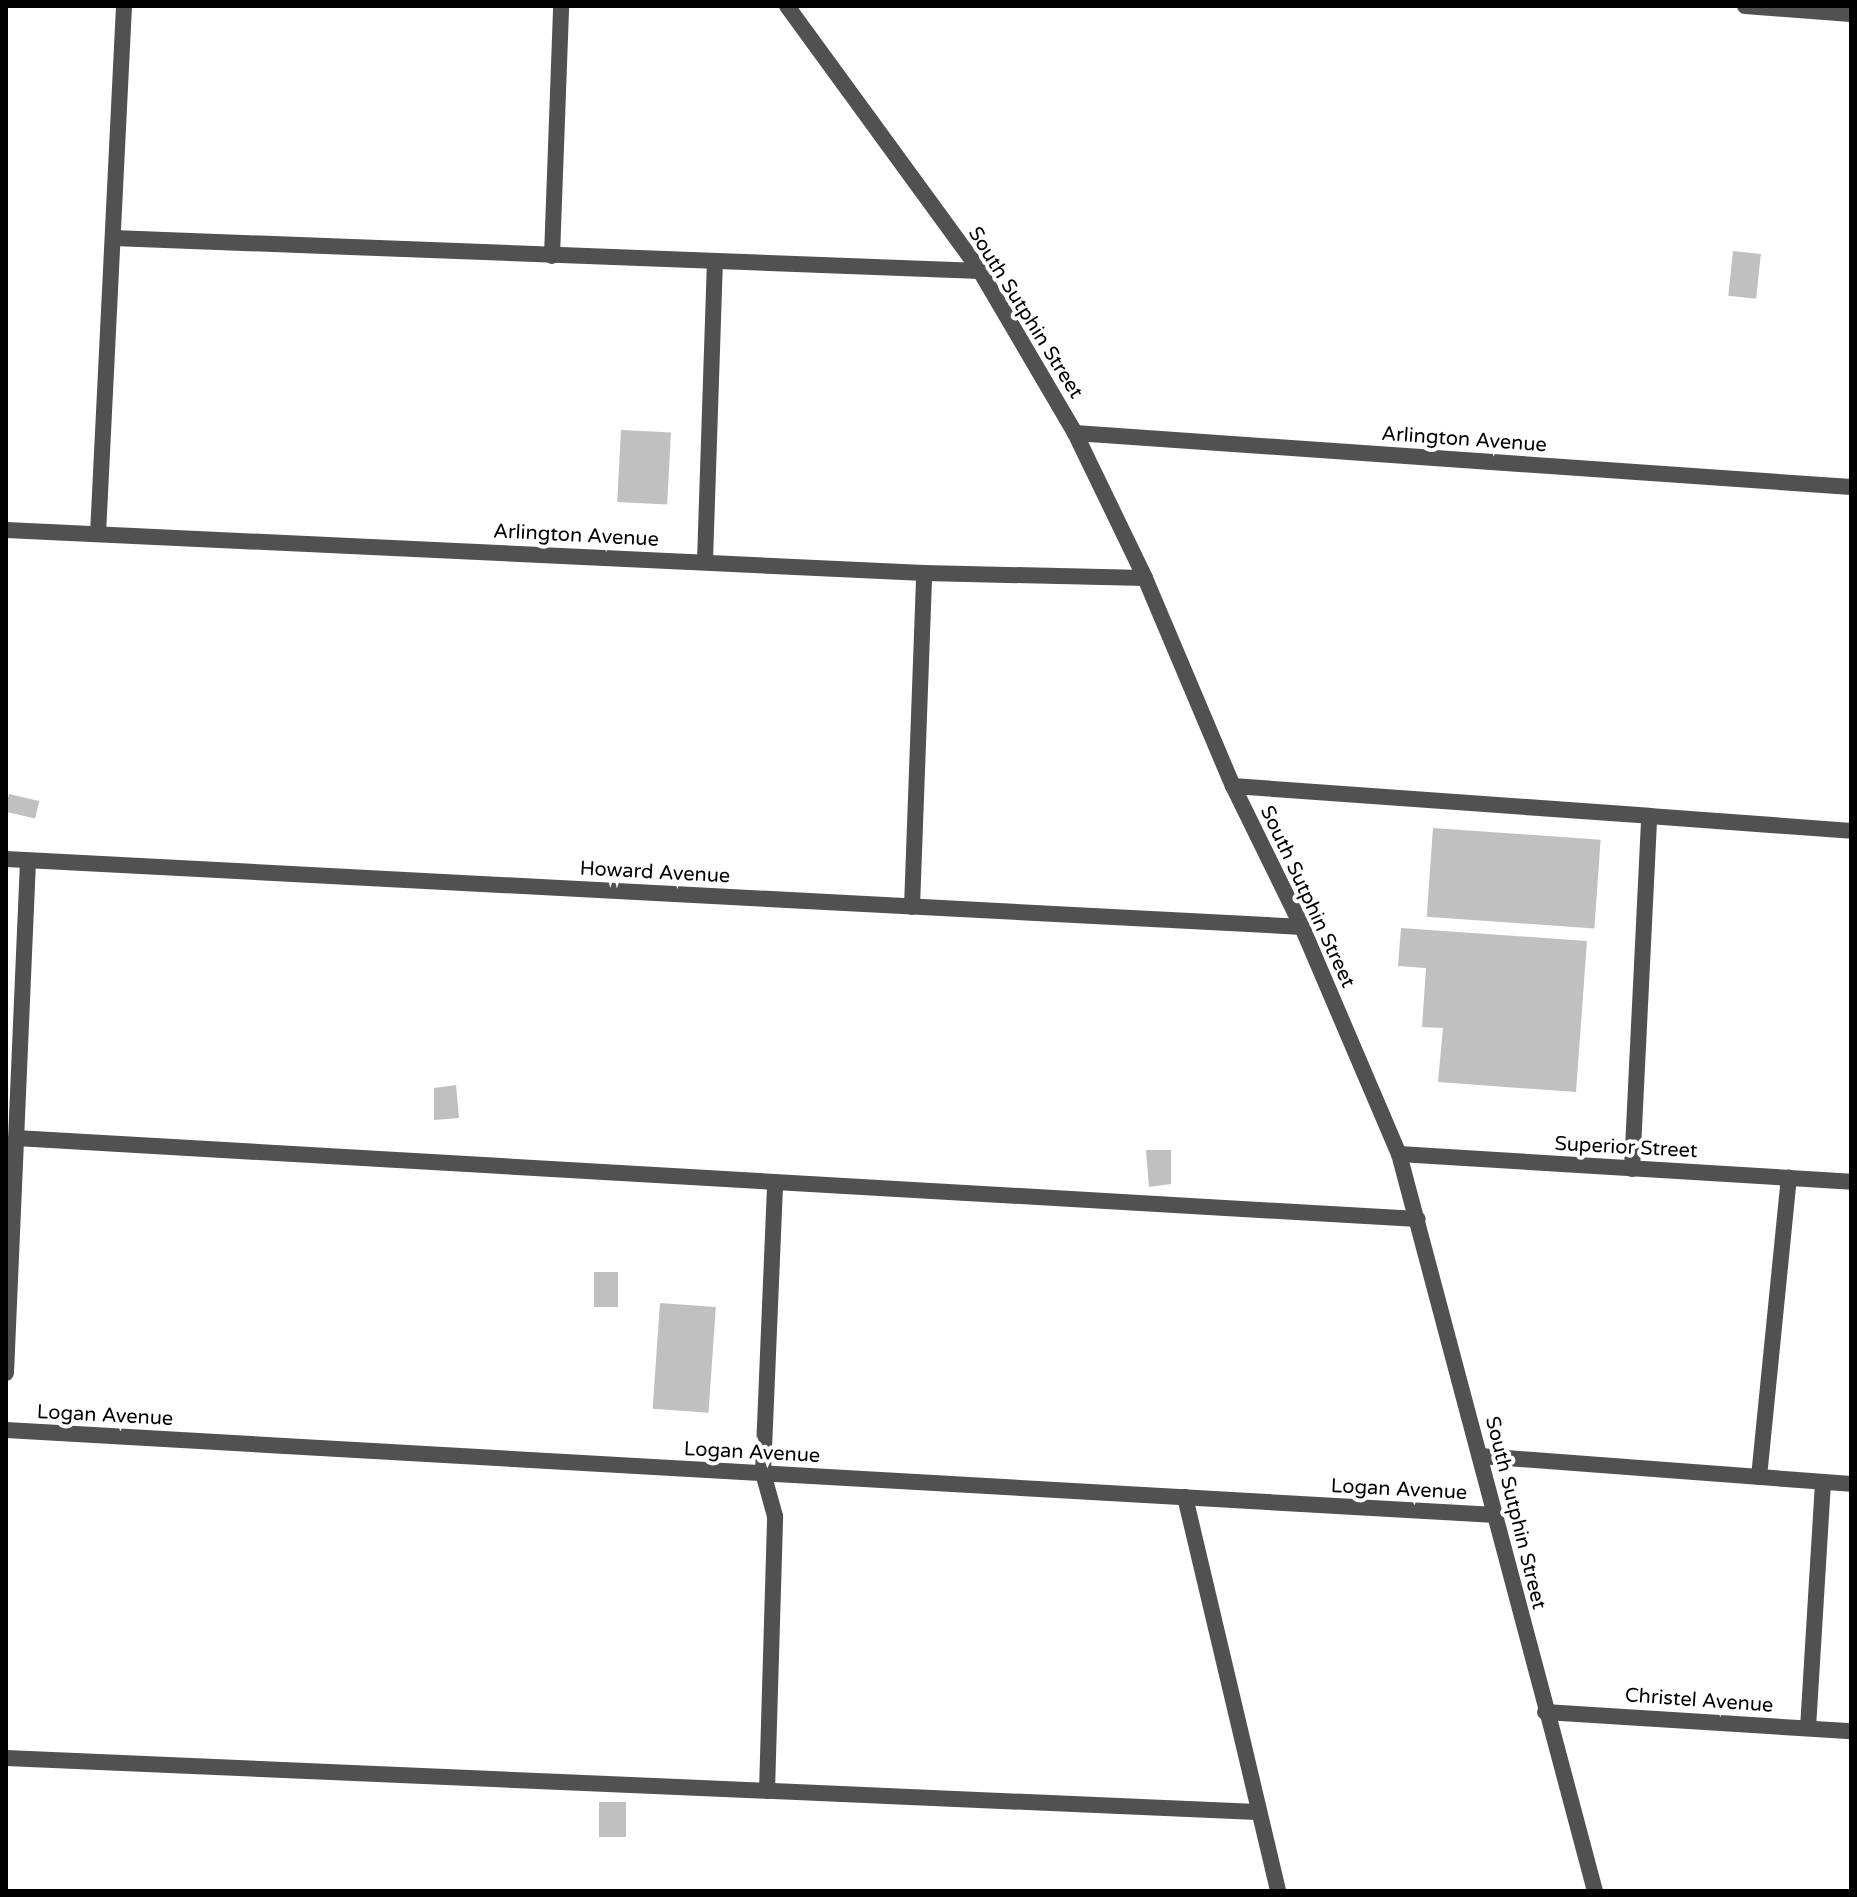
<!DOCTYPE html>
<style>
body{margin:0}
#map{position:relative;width:1857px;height:1897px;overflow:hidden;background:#fff;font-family:"Varela Round",sans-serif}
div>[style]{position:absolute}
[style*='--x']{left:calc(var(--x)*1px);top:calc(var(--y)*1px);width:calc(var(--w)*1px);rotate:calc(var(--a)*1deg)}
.building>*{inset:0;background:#c0c0c0;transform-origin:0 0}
.service>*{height:16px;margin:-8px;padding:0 8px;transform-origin:8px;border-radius:8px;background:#515151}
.minor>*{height:16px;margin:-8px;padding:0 8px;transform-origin:8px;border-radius:8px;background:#515151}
.tertiary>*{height:16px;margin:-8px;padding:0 8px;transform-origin:8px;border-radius:8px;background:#515151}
span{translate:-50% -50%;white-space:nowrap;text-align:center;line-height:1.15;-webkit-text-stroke:8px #fff;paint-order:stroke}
.street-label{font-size:20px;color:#000}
.frame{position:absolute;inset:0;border:8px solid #000;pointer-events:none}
</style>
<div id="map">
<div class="building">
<div style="left:1733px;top:251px;width:28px;height:45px;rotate:6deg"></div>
<div style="left:621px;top:430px;width:50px;height:72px;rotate:3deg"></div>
<div style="left:9px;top:794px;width:31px;height:18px;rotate:13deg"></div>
<div style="left:1433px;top:828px;width:168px;height:89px;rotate:4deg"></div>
<div style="clip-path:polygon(1401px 928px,1587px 941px,1576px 1092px,1438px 1082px,1443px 1028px,1422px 1027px,1426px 968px,1398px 966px)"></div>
<div style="clip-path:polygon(456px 1085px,459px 1118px,434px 1120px,434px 1088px)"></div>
<div style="clip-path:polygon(1146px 1150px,1171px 1150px,1171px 1184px,1149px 1187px)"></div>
<div style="left:594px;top:1272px;width:24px;height:35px"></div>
<div style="left:660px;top:1303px;width:56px;height:106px;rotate:4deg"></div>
<div style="left:599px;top:1802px;width:27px;height:35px"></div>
</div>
<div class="service">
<div style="--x:113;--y:238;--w:868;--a:2.18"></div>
<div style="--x:552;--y:256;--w:250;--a:-87.9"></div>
<div style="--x:98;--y:534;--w:529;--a:-87.18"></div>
<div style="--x:705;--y:561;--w:298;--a:-88.1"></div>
<div style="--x:1233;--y:786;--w:417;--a:4.1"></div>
<div style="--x:912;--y:907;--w:334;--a:-87.9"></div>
<div style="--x:16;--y:1138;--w:1404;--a:3.31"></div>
<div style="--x:1632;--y:1169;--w:353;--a:-87.2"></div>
<div style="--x:1649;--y:816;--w:203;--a:4.2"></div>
<div style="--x:6;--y:1373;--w:513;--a:-87.54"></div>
<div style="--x:1480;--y:1456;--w:372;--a:4.3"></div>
<div style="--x:1759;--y:1477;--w:301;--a:-84.3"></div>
<div style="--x:1185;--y:1497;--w:405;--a:76.7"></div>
<div style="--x:1808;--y:1728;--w:246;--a:-86.5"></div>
<div style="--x:6;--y:1758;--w:1252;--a:2.47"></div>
<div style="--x:767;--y:1791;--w:275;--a:-88.3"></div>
<div style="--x:775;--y:1516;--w:45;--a:-105.6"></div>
<div style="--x:763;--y:1473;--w:291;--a:-87.6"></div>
</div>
<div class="minor">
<div style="--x:1745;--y:6;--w:106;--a:4.3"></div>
<div style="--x:1075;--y:433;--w:778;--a:3.98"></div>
<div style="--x:6;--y:530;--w:919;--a:2.68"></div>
<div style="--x:924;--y:573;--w:221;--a:1.3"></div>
<div style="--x:6;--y:859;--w:1298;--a:3"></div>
<div style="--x:1399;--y:1154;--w:453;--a:3.5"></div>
<div style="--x:6;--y:1430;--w:1492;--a:3.27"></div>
<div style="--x:1545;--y:1712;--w:307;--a:3.6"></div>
</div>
<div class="tertiary">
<div style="--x:787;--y:6;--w:328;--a:53.9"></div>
<div style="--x:980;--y:271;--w:188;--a:59.6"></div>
<div style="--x:1075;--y:433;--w:161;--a:64.2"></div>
<div style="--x:1145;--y:578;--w:226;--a:67.1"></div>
<div style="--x:1233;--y:786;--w:157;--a:63.9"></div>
<div style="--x:1302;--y:927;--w:247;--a:66.9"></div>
<div style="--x:1399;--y:1154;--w:763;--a:75.11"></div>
</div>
<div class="street-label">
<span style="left:1025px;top:313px;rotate:58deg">South Sutphin Street</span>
<span style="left:1464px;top:440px;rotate:4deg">Arlington Avenue</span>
<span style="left:576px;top:536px;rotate:3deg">Arlington Avenue</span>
<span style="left:655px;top:873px;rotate:3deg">Howard Avenue</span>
<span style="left:1307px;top:897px;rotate:65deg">South Sutphin Street</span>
<span style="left:1626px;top:1148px;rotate:3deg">Superior Street</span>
<span style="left:105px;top:1416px;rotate:3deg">Logan Avenue</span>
<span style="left:752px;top:1453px;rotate:3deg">Logan Avenue</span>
<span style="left:1399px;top:1490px;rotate:3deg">Logan Avenue</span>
<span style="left:1515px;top:1513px;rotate:76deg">South Sutphin Street</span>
<span style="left:1699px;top:1701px;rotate:4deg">Christel Avenue</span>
</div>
<div class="frame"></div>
</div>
